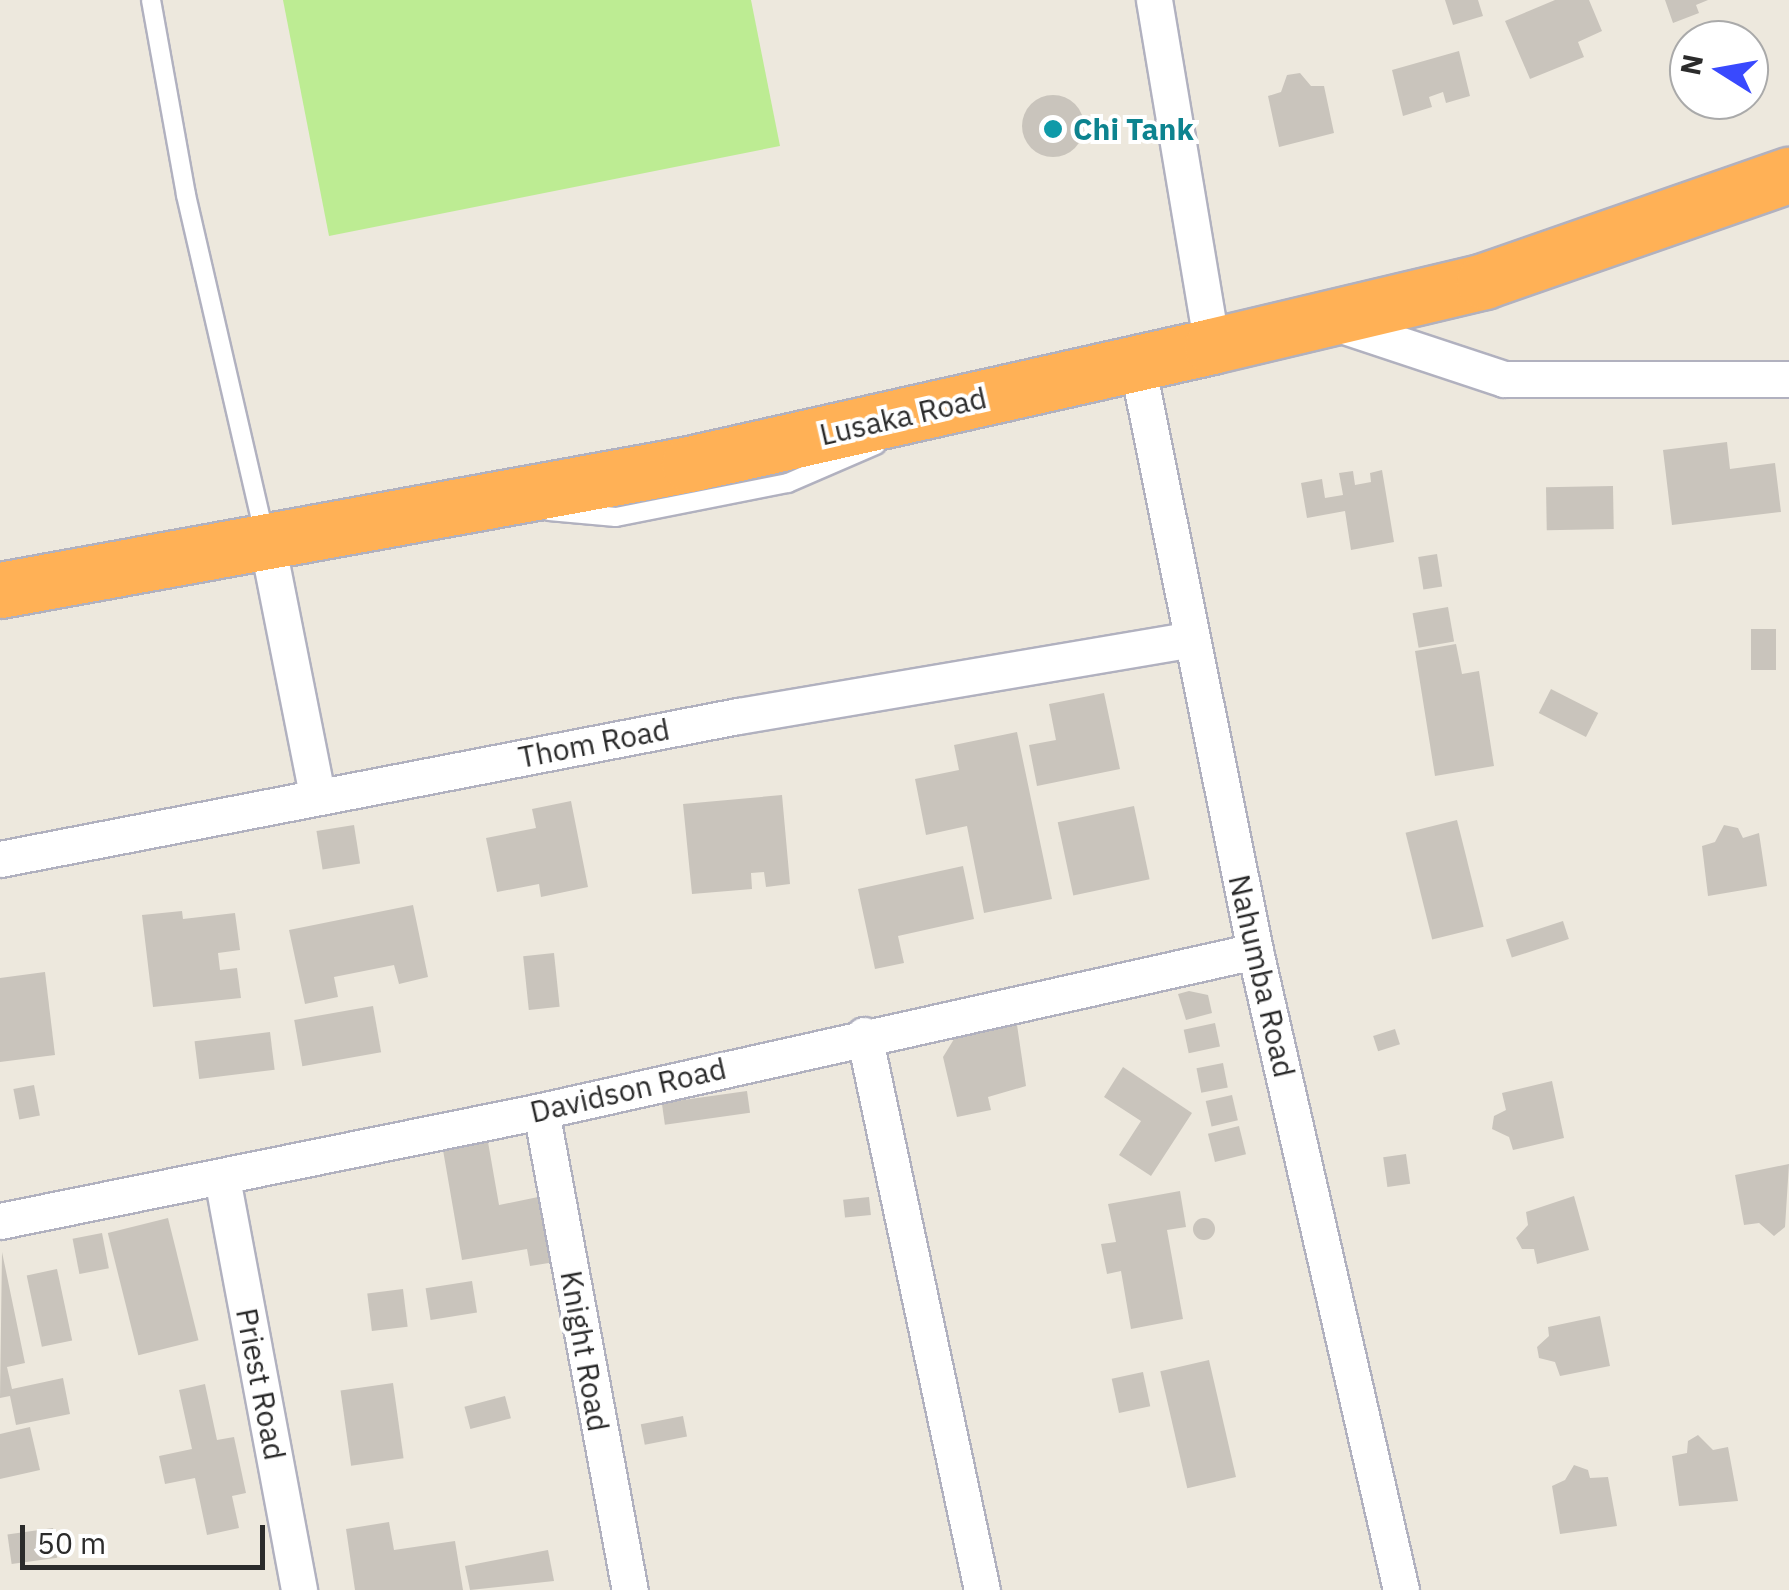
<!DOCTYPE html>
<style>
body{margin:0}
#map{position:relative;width:1789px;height:1590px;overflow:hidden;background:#ede8dd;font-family:"IBM Plex Sans",sans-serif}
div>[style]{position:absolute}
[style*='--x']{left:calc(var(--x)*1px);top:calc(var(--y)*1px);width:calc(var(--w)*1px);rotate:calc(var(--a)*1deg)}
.pitch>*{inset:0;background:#bdec93}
.building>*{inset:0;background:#c9c4bc;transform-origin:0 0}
.round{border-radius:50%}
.roads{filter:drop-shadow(2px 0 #b1b1bf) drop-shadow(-2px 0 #b1b1bf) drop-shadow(0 2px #b1b1bf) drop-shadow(0 -2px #b1b1bf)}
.lane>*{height:18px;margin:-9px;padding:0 9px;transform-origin:9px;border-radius:9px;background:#fff}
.street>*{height:35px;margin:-17.5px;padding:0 17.5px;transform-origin:17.5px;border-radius:17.5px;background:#fff}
.highway>*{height:55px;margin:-27.5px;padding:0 27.5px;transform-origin:27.5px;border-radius:27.5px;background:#ffb156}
.dots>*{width:28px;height:28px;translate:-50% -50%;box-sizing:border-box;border:5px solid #fff;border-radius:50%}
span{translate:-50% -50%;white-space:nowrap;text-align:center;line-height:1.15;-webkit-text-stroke:8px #fff;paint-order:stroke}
.culture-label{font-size:30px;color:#0d838f;font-weight:700}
.left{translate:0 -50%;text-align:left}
.street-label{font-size:30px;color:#2b2b2b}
.north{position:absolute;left:1669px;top:20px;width:100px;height:100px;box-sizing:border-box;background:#fff;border:2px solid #aaa;border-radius:50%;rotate:281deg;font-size:28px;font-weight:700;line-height:40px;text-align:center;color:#2b2b2b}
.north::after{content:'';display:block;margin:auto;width:35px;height:45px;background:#3949fe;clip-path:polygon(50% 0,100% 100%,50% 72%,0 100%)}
.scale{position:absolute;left:20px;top:1525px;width:245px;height:45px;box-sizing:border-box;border:5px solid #2b2b2b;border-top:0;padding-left:12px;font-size:30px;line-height:35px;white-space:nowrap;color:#2b2b2b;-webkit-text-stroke:8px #fff;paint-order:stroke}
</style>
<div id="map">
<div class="pitch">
<div style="clip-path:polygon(283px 0,751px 0,780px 146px,329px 236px)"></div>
</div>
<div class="building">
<div style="clip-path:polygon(1445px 0,1478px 0,1483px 16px,1453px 25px)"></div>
<div style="clip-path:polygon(1555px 0,1589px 0,1602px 31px,1578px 42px,1584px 57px,1530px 79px,1505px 21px)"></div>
<div style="clip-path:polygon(1665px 0,1708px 0,1696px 5px,1699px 13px,1673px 23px)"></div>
<div style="clip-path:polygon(1459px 51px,1470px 96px,1446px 103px,1443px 92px,1429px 97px,1432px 107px,1403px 116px,1392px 70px)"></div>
<div style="clip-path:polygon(1300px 73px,1311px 86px,1324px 86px,1334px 133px,1279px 147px,1268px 96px,1281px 92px,1287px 75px)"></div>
<div class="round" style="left:1022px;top:95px;width:62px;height:62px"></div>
<div style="clip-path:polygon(1727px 442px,1730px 469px,1775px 463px,1781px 512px,1672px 525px,1663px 450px)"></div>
<div style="clip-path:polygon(1382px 470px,1394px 542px,1351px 550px,1345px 511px,1307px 518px,1301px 483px,1322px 479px,1325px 498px,1343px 495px,1339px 473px,1353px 471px,1355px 485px,1371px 482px,1370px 473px)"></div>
<div style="left:1613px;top:486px;width:43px;height:67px;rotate:89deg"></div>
<div style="left:1437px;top:554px;width:33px;height:19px;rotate:81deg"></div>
<div style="left:1448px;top:607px;width:35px;height:36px;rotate:80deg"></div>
<div style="left:1776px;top:629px;width:41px;height:25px;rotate:90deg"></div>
<div style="clip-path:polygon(1456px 644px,1462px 674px,1479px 671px,1494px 766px,1435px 776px,1415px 651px)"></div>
<div style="left:1551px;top:689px;width:53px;height:27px;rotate:27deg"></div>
<div style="clip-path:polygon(1104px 693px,1120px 769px,1037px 786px,1029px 745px,1056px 740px,1049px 704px)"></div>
<div style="clip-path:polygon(1017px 732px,1052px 899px,984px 913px,967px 826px,926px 835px,915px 779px,959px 770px,954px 745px)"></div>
<div style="clip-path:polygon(782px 795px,790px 884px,766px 887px,764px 872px,751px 873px,752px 889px,692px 894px,683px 804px)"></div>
<div style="clip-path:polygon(571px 801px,588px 887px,541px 897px,539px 884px,497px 892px,486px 838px,536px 828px,532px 809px)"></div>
<div style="left:1134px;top:806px;width:75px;height:78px;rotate:78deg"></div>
<div style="left:1457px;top:820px;width:110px;height:53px;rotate:76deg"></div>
<div style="left:354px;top:825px;width:39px;height:38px;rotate:81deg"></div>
<div style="clip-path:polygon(1724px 825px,1738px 828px,1743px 838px,1759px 833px,1767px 886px,1708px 896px,1702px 846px,1715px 842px)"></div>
<div style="clip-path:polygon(963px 866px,974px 919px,898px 936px,904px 963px,875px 969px,858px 889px)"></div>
<div style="clip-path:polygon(413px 905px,428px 977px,399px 984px,394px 965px,334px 977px,338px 997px,305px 1004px,289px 930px)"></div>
<div style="clip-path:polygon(182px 911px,183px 919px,235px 913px,240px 950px,218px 953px,220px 970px,237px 968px,241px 998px,153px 1007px,142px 915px)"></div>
<div style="left:1563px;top:921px;width:19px;height:60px;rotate:72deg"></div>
<div style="left:554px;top:953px;width:54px;height:31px;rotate:84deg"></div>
<div style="clip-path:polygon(45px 972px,55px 1055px,0 1062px,0 978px)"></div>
<div style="clip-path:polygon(1189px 991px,1208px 995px,1212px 1013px,1186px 1020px,1178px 994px)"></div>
<div style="left:373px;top:1006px;width:47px;height:80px;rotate:80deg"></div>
<div style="clip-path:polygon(1016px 1018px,1026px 1086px,988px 1097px,991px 1110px,957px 1117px,943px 1057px,959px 1031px)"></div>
<div style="left:1215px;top:1023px;width:24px;height:32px;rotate:78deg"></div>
<div style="left:1395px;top:1029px;width:16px;height:23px;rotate:72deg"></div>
<div style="left:270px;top:1032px;width:38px;height:76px;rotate:83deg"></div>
<div style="left:1223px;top:1063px;width:25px;height:27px;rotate:79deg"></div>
<div style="clip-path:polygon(1123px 1067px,1192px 1113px,1151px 1176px,1119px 1155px,1141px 1121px,1104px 1097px)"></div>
<div style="clip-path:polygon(1552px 1081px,1564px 1138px,1513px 1150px,1509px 1137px,1492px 1129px,1494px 1116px,1506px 1110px,1502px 1093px)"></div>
<div style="left:34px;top:1085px;width:31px;height:21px;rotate:79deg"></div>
<div style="left:747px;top:1091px;width:22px;height:86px;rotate:82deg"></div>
<div style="left:1232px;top:1095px;width:26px;height:27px;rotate:77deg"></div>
<div style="left:1239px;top:1126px;width:29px;height:32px;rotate:76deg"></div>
<div style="clip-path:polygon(488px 1142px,499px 1205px,543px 1196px,555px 1262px,530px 1266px,527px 1249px,462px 1260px,443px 1150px)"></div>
<div style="left:1406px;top:1154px;width:30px;height:23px;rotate:82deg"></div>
<div style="clip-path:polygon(1789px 1164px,1785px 1227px,1774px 1236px,1759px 1223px,1744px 1225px,1735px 1175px)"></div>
<div style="clip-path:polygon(1180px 1191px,1186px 1227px,1167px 1230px,1183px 1319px,1131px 1329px,1121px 1271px,1107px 1274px,1101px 1244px,1116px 1242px,1108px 1204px)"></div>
<div style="clip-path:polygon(1574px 1196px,1589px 1250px,1537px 1264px,1534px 1249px,1522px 1249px,1516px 1238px,1528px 1225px,1526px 1212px)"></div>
<div style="left:869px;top:1197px;width:18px;height:26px;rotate:84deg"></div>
<div class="round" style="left:1193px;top:1218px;width:22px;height:22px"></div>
<div style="left:168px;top:1218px;width:126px;height:62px;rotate:76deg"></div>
<div style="left:102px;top:1233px;width:36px;height:30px;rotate:79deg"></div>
<div style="clip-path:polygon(2px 1252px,25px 1363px,7px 1367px,12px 1389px,63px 1378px,70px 1414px,16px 1425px,10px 1396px,0 1398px)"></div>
<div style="left:57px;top:1269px;width:73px;height:31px;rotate:78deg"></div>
<div style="left:472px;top:1281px;width:32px;height:47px;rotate:81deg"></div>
<div style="left:403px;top:1289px;width:38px;height:36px;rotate:83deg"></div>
<div style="clip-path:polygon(1600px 1316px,1610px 1366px,1560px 1376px,1555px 1362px,1539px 1358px,1537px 1347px,1549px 1336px,1548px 1327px)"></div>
<div style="left:1209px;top:1360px;width:120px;height:50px;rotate:77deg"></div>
<div style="left:1143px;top:1372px;width:35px;height:32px;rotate:78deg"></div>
<div style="left:393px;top:1383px;width:76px;height:53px;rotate:82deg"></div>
<div style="clip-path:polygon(205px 1384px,217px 1440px,234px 1437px,246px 1493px,232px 1496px,239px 1528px,207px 1535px,195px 1478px,165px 1484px,159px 1456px,192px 1449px,179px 1390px)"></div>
<div style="left:505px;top:1396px;width:23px;height:42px;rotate:75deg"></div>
<div style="left:683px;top:1416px;width:21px;height:43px;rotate:79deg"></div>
<div style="clip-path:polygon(30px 1427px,40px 1470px,0 1479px,0 1434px)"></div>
<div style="clip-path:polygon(1698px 1435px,1713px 1450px,1728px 1447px,1738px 1501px,1679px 1506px,1672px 1456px,1687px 1453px,1688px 1441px)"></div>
<div style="clip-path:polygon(1574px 1465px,1588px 1470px,1590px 1478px,1608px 1477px,1617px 1526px,1560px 1534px,1552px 1486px,1565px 1480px)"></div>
<div style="clip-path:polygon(389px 1522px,394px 1550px,455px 1541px,463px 1590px,355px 1590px,346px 1529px)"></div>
<div style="left:53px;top:1528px;width:30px;height:46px;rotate:82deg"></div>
<div style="clip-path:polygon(548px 1550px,554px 1581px,470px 1590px,465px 1566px)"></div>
</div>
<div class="roads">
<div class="lane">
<div style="--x:151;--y:0;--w:198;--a:79.8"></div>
<div style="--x:186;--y:195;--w:351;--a:77"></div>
<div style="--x:549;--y:511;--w:67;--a:5.1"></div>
<div style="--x:616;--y:517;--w:175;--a:-11.2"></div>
<div style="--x:788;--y:483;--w:96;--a:-23.4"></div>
</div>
<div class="street">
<div style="--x:1154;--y:0;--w:351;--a:80.5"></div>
<div style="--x:1329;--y:321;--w:184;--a:18.3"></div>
<div style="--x:1504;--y:379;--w:285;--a:0"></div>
<div style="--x:1136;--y:359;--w:604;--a:78.63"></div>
<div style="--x:1255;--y:951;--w:655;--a:77.13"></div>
<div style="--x:267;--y:542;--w:258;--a:78.8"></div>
<div style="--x:0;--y:859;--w:752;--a:-10.97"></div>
<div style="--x:738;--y:716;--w:459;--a:-9.6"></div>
<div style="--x:864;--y:1035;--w:567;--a:78"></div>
<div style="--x:541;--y:1111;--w:487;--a:79.5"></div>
<div style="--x:222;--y:1178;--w:419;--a:79.4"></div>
<div style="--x:0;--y:1221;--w:552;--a:-11.49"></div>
<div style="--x:541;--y:1111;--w:732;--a:-12.63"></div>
</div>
<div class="highway">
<div style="--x:0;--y:590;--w:700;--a:-10.36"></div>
<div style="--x:689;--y:464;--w:536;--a:-12.71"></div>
<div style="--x:1212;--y:346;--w:280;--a:-13.4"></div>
<div style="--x:1484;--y:281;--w:323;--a:-19.2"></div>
</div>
</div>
<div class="dots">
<div style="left:1053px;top:129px;background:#0f9aa8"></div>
</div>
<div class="culture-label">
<span class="left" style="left:1073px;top:129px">Chi Tank</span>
</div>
<div class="street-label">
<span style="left:903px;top:416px;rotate:-13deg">Lusaka Road</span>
<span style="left:594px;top:743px;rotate:-11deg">Thom Road</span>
<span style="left:1262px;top:976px;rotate:77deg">Nahumba Road</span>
<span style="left:628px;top:1090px;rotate:-13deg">Davidson Road</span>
<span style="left:585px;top:1351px;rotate:80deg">Knight Road</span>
<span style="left:261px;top:1384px;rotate:79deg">Priest Road</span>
</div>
<div class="north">N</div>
<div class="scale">50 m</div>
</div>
